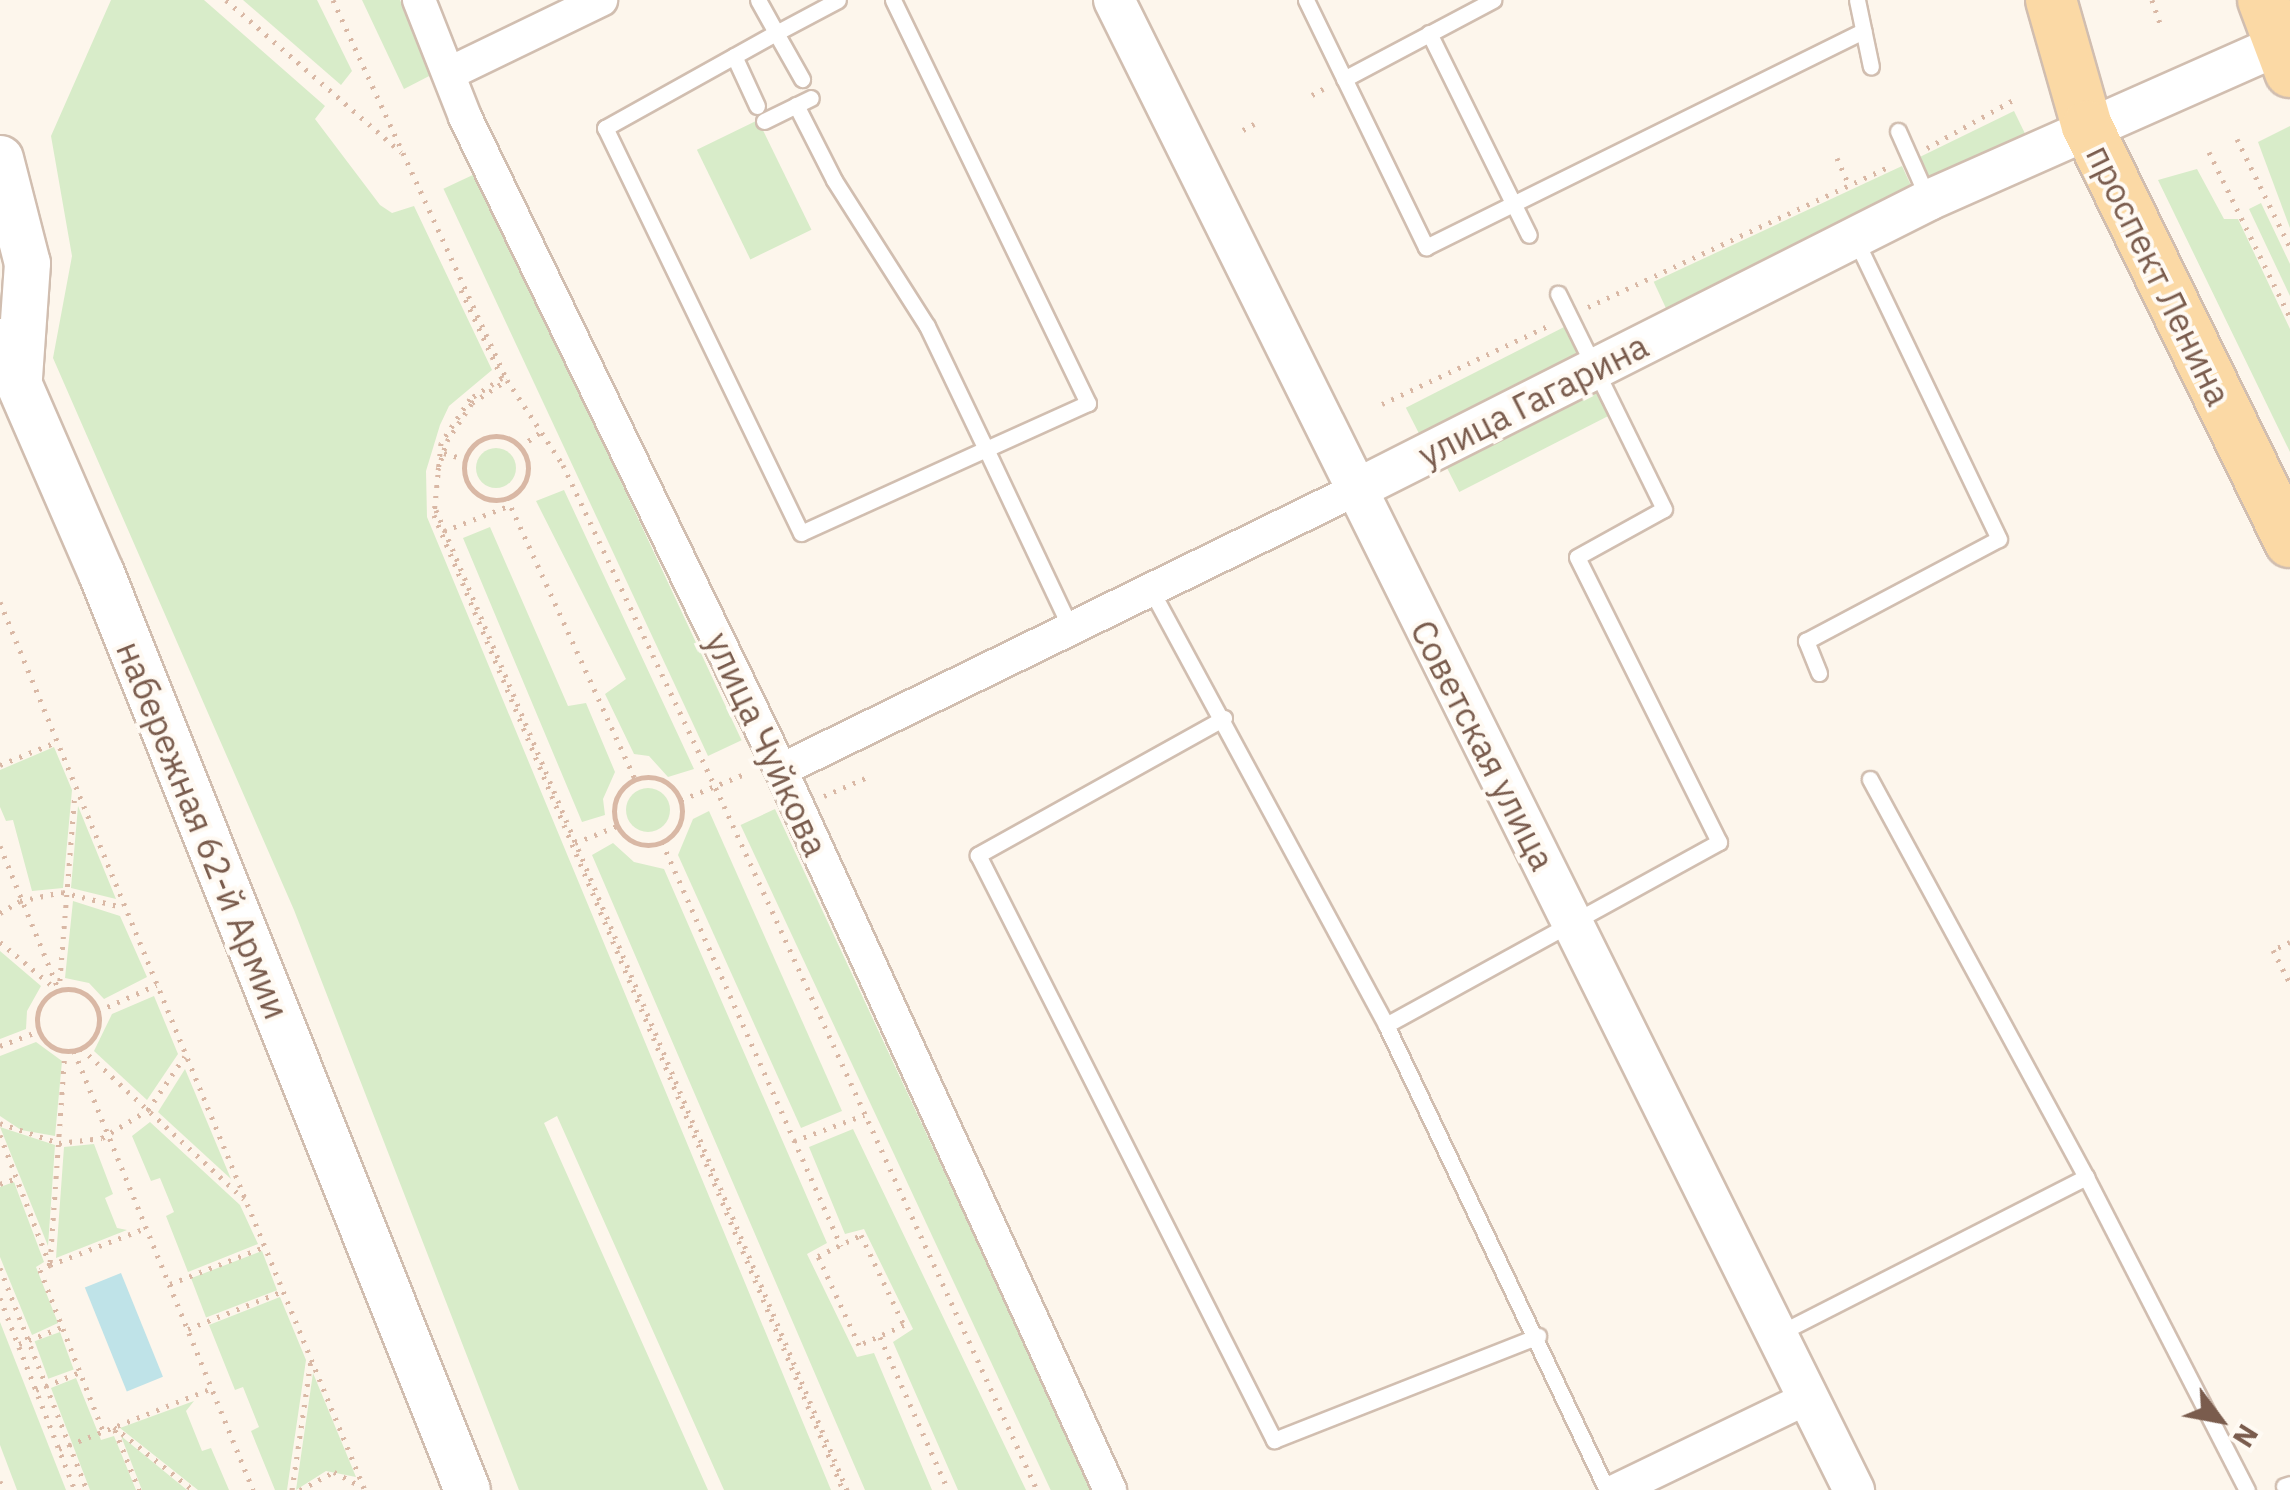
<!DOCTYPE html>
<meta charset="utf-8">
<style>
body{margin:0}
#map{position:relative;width:2290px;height:1490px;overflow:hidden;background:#fdf6ec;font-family:"IBM Plex Sans",sans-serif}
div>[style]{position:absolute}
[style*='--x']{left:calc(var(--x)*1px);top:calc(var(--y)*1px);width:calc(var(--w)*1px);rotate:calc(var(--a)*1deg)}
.green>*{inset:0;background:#d8ecc9;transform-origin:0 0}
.round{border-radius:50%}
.water>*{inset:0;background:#bfe3e8;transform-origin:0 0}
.path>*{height:5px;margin-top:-2.5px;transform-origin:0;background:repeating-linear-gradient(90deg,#d9b8a5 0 2.5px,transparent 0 10.5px)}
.path>.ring{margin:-2.5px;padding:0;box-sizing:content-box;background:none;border:5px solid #d9b8a5;border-radius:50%}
.roads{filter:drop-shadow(2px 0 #d1beb0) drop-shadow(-2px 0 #d1beb0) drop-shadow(0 2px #d1beb0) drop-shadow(0 -2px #d1beb0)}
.service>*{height:15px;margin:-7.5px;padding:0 7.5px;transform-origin:7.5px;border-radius:7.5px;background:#fff}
.minor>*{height:32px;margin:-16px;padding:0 16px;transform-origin:16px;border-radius:16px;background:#fff}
.tertiary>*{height:40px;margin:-20px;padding:0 20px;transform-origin:20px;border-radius:20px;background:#fff}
.secondary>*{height:45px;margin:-22.5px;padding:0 22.5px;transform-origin:22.5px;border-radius:22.5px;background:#fff}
.primary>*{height:50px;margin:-25px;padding:0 25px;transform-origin:25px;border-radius:25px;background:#fbd9a5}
span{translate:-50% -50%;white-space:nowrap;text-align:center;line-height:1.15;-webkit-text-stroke:8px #fffaf3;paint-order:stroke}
.street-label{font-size:35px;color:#7a5c4d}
.north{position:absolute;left:2170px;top:1370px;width:100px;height:100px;-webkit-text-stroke:8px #fffaf3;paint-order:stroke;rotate:122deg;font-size:28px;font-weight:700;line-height:40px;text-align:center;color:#7a5c4d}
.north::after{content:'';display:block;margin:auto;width:35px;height:45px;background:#7a5c4d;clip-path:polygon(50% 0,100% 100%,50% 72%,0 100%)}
</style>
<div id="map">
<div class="green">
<div style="clip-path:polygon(111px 0,204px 0,325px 106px,315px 119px,380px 205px,392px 213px,414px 206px,492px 370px,449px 406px,440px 425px,426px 471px,427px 517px,831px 1490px,724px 1490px,557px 1116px,544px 1123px,708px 1490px,519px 1490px,294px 910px,53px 358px,72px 256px,51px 136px)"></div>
<div style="clip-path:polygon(243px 0,317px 0,352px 71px,341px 85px)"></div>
<div style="clip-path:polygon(362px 0,400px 0,435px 73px,404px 89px)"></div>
<div style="left:2014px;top:111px;width:30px;height:106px;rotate:64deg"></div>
<div style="left:758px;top:120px;width:122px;height:68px;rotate:64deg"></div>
<div style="clip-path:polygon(2290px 126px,2290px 228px,2258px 142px)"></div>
<div style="left:1902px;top:166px;width:33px;height:274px;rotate:65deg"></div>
<div style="clip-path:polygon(2197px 169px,2224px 219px,2238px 219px,2290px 329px,2290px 452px,2158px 180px)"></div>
<div style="left:477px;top:173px;width:626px;height:37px;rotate:65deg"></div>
<div style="clip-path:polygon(2261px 203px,2290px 264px,2290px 296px,2249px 209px)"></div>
<div style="left:1568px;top:325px;width:40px;height:182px;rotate:63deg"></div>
<div style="left:1593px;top:380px;width:39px;height:170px;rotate:63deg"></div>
<div class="round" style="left:476px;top:448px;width:40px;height:40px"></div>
<div style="clip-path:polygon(564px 490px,694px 769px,668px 777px,649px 756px,634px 754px,605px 694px,626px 679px,536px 501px)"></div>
<div style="clip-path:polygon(490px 527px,568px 706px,586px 703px,615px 772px,603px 799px,605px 815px,582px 822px,463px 538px)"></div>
<div style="clip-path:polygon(54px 747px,72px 790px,63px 888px,32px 891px,13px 820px,6px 821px,0 807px,0 770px)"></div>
<div class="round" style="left:626px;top:788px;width:44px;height:44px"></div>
<div style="clip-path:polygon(78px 806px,116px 899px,71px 888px)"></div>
<div style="left:775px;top:809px;width:750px;height:38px;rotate:65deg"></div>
<div style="clip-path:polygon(709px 811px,842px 1111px,801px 1128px,678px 855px,693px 819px)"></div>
<div style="clip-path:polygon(613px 843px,634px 862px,664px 869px,827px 1243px,807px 1254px,857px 1357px,874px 1353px,932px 1490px,865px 1490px,592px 855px)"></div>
<div style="clip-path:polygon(73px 901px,120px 916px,147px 977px,104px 999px,89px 983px,65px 978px)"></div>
<div style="clip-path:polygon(0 951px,41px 986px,27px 1011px,26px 1029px,0 1039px)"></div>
<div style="clip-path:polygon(154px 996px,178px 1054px,147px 1100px,94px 1051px,112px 1014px)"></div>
<div style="clip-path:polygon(36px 1042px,62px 1061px,55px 1136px,21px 1130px,0 1116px,0 1056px)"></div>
<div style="clip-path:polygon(185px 1069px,231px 1179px,158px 1112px)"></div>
<div style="clip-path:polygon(150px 1122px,240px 1205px,258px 1244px,188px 1272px,166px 1216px,174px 1212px,160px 1178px,151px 1181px,132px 1136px)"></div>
<div style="clip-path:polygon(0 1127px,55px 1145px,48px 1246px)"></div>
<div style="clip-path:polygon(853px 1129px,1026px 1490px,958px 1490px,893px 1342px,913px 1329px,864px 1229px,845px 1234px,809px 1147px)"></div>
<div style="clip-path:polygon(94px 1144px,113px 1194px,105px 1198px,117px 1228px,127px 1230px,56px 1258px,64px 1147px)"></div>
<div style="clip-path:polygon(14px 1182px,44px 1262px,36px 1267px,58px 1323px,32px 1335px,0 1257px,0 1187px)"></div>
<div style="left:262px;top:1251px;width:42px;height:76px;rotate:69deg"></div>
<div style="clip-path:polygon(280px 1297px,306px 1360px,287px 1490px,275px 1490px,251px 1431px,259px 1427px,243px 1387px,235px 1390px,209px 1325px)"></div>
<div style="clip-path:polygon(0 1322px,66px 1490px,17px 1490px,0 1445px)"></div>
<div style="left:60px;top:1332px;width:40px;height:27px;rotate:70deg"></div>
<div style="clip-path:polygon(313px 1373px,356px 1477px,326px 1471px,296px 1490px)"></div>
<div style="clip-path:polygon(76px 1378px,101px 1440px,114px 1436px,136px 1490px,90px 1490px,51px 1388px)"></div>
<div style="clip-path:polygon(194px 1401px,186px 1411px,202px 1451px,211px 1448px,229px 1490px,198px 1490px,120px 1428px)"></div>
<div style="clip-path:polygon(121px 1436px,187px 1490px,142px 1490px)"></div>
</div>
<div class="water">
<div style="left:121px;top:1273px;width:112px;height:39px;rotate:68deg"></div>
</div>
<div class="path">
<div style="--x:226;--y:0;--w:232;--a:41"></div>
<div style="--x:333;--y:0;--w:418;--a:65.4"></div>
<div style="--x:507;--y:380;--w:102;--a:56.6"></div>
<div style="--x:563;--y:465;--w:377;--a:64.7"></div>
<div style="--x:724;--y:806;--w:752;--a:65.41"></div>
<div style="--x:2152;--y:0;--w:24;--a:71"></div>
<div style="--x:1312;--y:95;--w:13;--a:-29"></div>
<div style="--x:1243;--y:130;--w:13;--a:-29"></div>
<div style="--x:2237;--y:139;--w:120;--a:63.9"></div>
<div style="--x:1927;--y:148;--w:101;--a:-29.1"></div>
<div style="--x:2209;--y:152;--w:184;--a:63.9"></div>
<div style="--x:1837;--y:158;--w:30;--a:66"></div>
<div style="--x:461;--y:290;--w:97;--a:65"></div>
<div style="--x:502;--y:378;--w:38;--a:147"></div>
<div style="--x:470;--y:399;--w:53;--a:123.4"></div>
<div style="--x:441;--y:443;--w:72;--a:95.6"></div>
<div style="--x:434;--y:515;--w:1057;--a:67.24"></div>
<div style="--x:1588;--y:307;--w:333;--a:-25"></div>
<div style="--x:1382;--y:404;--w:186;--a:-25.2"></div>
<div class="ring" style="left:464px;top:436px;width:59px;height:59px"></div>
<div style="--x:520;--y:447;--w:26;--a:-36"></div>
<div style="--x:444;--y:453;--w:22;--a:16"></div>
<div style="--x:438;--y:470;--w:30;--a:-73"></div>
<div style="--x:447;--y:441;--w:45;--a:-56.7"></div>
<div style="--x:472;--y:403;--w:42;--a:-33.3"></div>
<div style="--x:507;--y:498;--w:309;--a:65.5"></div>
<div style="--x:436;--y:510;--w:1063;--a:67.25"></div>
<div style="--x:444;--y:531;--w:72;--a:-21.2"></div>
<div style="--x:0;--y:602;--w:960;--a:67.66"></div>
<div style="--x:0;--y:765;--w:61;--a:-22.3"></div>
<div class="ring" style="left:614px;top:777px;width:63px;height:63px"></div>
<div style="--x:824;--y:796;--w:52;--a:-23.6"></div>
<div style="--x:681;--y:800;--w:71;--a:-22.2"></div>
<div style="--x:662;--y:842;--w:442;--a:66.1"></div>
<div style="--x:575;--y:843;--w:45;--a:-22"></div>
<div style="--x:0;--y:846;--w:153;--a:67.8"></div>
<div style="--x:0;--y:913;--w:23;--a:-31"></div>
<div style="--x:20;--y:901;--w:43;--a:-12.1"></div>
<div style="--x:62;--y:892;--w:62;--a:14"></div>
<div style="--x:0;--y:942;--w:73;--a:40"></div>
<div style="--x:2290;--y:942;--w:19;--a:155"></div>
<div style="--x:2273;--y:950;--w:38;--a:63"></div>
<div class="ring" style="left:37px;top:989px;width:57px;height:57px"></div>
<div style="--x:59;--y:991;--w:198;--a:-85.4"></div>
<div style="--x:98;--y:1011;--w:64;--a:-24.1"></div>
<div style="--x:0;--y:1046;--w:42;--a:-21"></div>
<div style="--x:81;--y:1048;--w:222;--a:42.8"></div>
<div style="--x:65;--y:1050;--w:216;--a:94"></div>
<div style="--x:50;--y:1265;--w:103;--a:-21.1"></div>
<div style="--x:74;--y:1051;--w:474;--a:67.8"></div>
<div style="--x:0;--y:1123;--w:62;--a:18.7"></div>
<div style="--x:59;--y:1143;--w:43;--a:-6.6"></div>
<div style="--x:102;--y:1138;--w:54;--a:-31.3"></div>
<div style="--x:148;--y:1110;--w:65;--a:-55.6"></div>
<div style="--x:0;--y:1135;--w:139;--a:69"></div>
<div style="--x:50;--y:1265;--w:11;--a:153"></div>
<div style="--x:40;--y:1270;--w:173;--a:68.6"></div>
<div style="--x:794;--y:1141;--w:75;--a:-20.4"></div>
<div style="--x:0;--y:1184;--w:18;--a:-19"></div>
<div style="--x:861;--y:1235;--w:100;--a:64.5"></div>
<div style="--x:904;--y:1325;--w:49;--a:156"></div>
<div style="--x:859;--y:1345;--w:98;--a:-114.7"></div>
<div style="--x:818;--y:1256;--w:48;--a:-26"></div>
<div style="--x:0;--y:1268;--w:238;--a:68.6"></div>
<div style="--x:170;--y:1284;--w:101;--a:-21.5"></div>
<div style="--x:0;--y:1298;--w:206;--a:68.7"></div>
<div style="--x:188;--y:1329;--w:102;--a:-21.8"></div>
<div style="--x:880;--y:1337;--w:167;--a:66"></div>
<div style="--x:19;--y:1344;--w:46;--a:-21.6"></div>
<div style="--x:36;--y:1390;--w:48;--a:-22.2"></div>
<div style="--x:114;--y:1427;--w:101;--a:38.6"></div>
<div style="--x:115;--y:1430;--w:65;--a:68.2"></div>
<div style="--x:59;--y:1449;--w:165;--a:-21.7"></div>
<div style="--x:0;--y:1481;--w:9;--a:72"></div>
<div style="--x:292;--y:1490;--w:132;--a:-81.7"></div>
<div style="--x:300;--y:1490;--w:38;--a:-28"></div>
<div style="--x:334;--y:1472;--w:32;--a:28"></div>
</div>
<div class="roads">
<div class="service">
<div style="--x:758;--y:0;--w:38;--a:61"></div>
<div style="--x:776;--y:33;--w:70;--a:-28"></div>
<div style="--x:893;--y:0;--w:448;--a:64.2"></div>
<div style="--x:1088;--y:403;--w:112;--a:155.7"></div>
<div style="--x:986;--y:449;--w:199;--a:64.7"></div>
<div style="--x:1306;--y:0;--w:275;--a:64.1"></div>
<div style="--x:1426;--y:247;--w:488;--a:-26.3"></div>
<div style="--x:1857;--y:0;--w:68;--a:78.2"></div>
<div style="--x:1429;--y:33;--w:225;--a:63.7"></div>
<div style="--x:734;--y:56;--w:55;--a:65.3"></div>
<div style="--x:1344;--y:79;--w:169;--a:-27.9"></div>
<div style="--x:796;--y:105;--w:84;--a:63.1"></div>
<div style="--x:834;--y:180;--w:173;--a:57.5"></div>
<div style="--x:927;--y:326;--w:136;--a:64.4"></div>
<div style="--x:986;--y:449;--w:203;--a:155.6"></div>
<div style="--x:801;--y:533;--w:450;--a:-115.8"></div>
<div style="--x:605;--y:128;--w:196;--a:-29.1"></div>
<div style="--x:776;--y:33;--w:53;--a:60.5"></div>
<div style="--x:764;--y:121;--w:52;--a:-26.1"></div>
<div style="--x:1898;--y:131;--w:71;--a:66"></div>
<div style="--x:1151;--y:590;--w:494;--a:61.6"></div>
<div style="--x:1386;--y:1025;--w:515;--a:64.58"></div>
<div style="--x:1819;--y:673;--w:35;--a:-112"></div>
<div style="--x:1806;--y:641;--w:218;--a:-27.9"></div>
<div style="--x:1999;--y:539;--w:333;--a:-115.6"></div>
<div style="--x:1224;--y:718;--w:282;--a:150.9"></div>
<div style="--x:978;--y:855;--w:656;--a:63.16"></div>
<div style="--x:1274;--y:1440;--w:284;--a:-21.5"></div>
<div style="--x:1386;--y:1025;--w:380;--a:-28.8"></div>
<div style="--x:1719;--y:842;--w:318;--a:-116.5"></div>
<div style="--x:1577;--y:557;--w:99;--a:-28.9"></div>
<div style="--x:1664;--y:509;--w:240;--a:-116.2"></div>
<div style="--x:2086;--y:1177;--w:352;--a:62.8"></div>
<div style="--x:1778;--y:1334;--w:346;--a:-27"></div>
<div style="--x:2086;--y:1177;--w:453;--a:-118.5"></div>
<div style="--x:2284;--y:1486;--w:6;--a:-18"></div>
</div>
<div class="minor">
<div style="--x:419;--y:0;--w:126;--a:68.5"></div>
<div style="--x:465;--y:117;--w:725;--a:64.18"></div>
<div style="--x:781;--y:770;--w:792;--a:65.44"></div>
<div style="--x:450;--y:73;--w:168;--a:-25.8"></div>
<div style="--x:781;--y:770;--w:639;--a:-26"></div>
<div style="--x:1617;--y:1490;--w:213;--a:-25.8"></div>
</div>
<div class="tertiary">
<div style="--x:1114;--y:0;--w:1664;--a:63.59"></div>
<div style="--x:1355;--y:490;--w:643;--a:-26.8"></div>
<div style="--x:1929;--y:200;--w:395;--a:-23.9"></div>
</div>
<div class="secondary">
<div style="--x:0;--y:158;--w:108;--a:75.6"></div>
<div style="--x:27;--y:263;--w:115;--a:94"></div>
<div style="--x:0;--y:341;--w:253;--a:66.5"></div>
<div style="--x:101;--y:573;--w:987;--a:68.24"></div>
</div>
<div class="primary">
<div style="--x:2051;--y:0;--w:131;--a:74.1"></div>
<div style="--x:2087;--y:126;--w:463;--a:64"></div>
<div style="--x:2263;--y:0;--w:77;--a:69.4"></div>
</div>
</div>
<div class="street-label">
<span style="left:2159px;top:275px;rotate:64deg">проспект Ленина</span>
<span style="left:1533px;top:400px;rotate:-27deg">улица Гагарина</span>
<span style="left:767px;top:744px;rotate:65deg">улица Чуйкова</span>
<span style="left:1483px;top:745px;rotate:63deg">Советская улица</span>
<span style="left:203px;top:830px;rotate:68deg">набережная 62-й Армии</span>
</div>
<div class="north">N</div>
</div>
